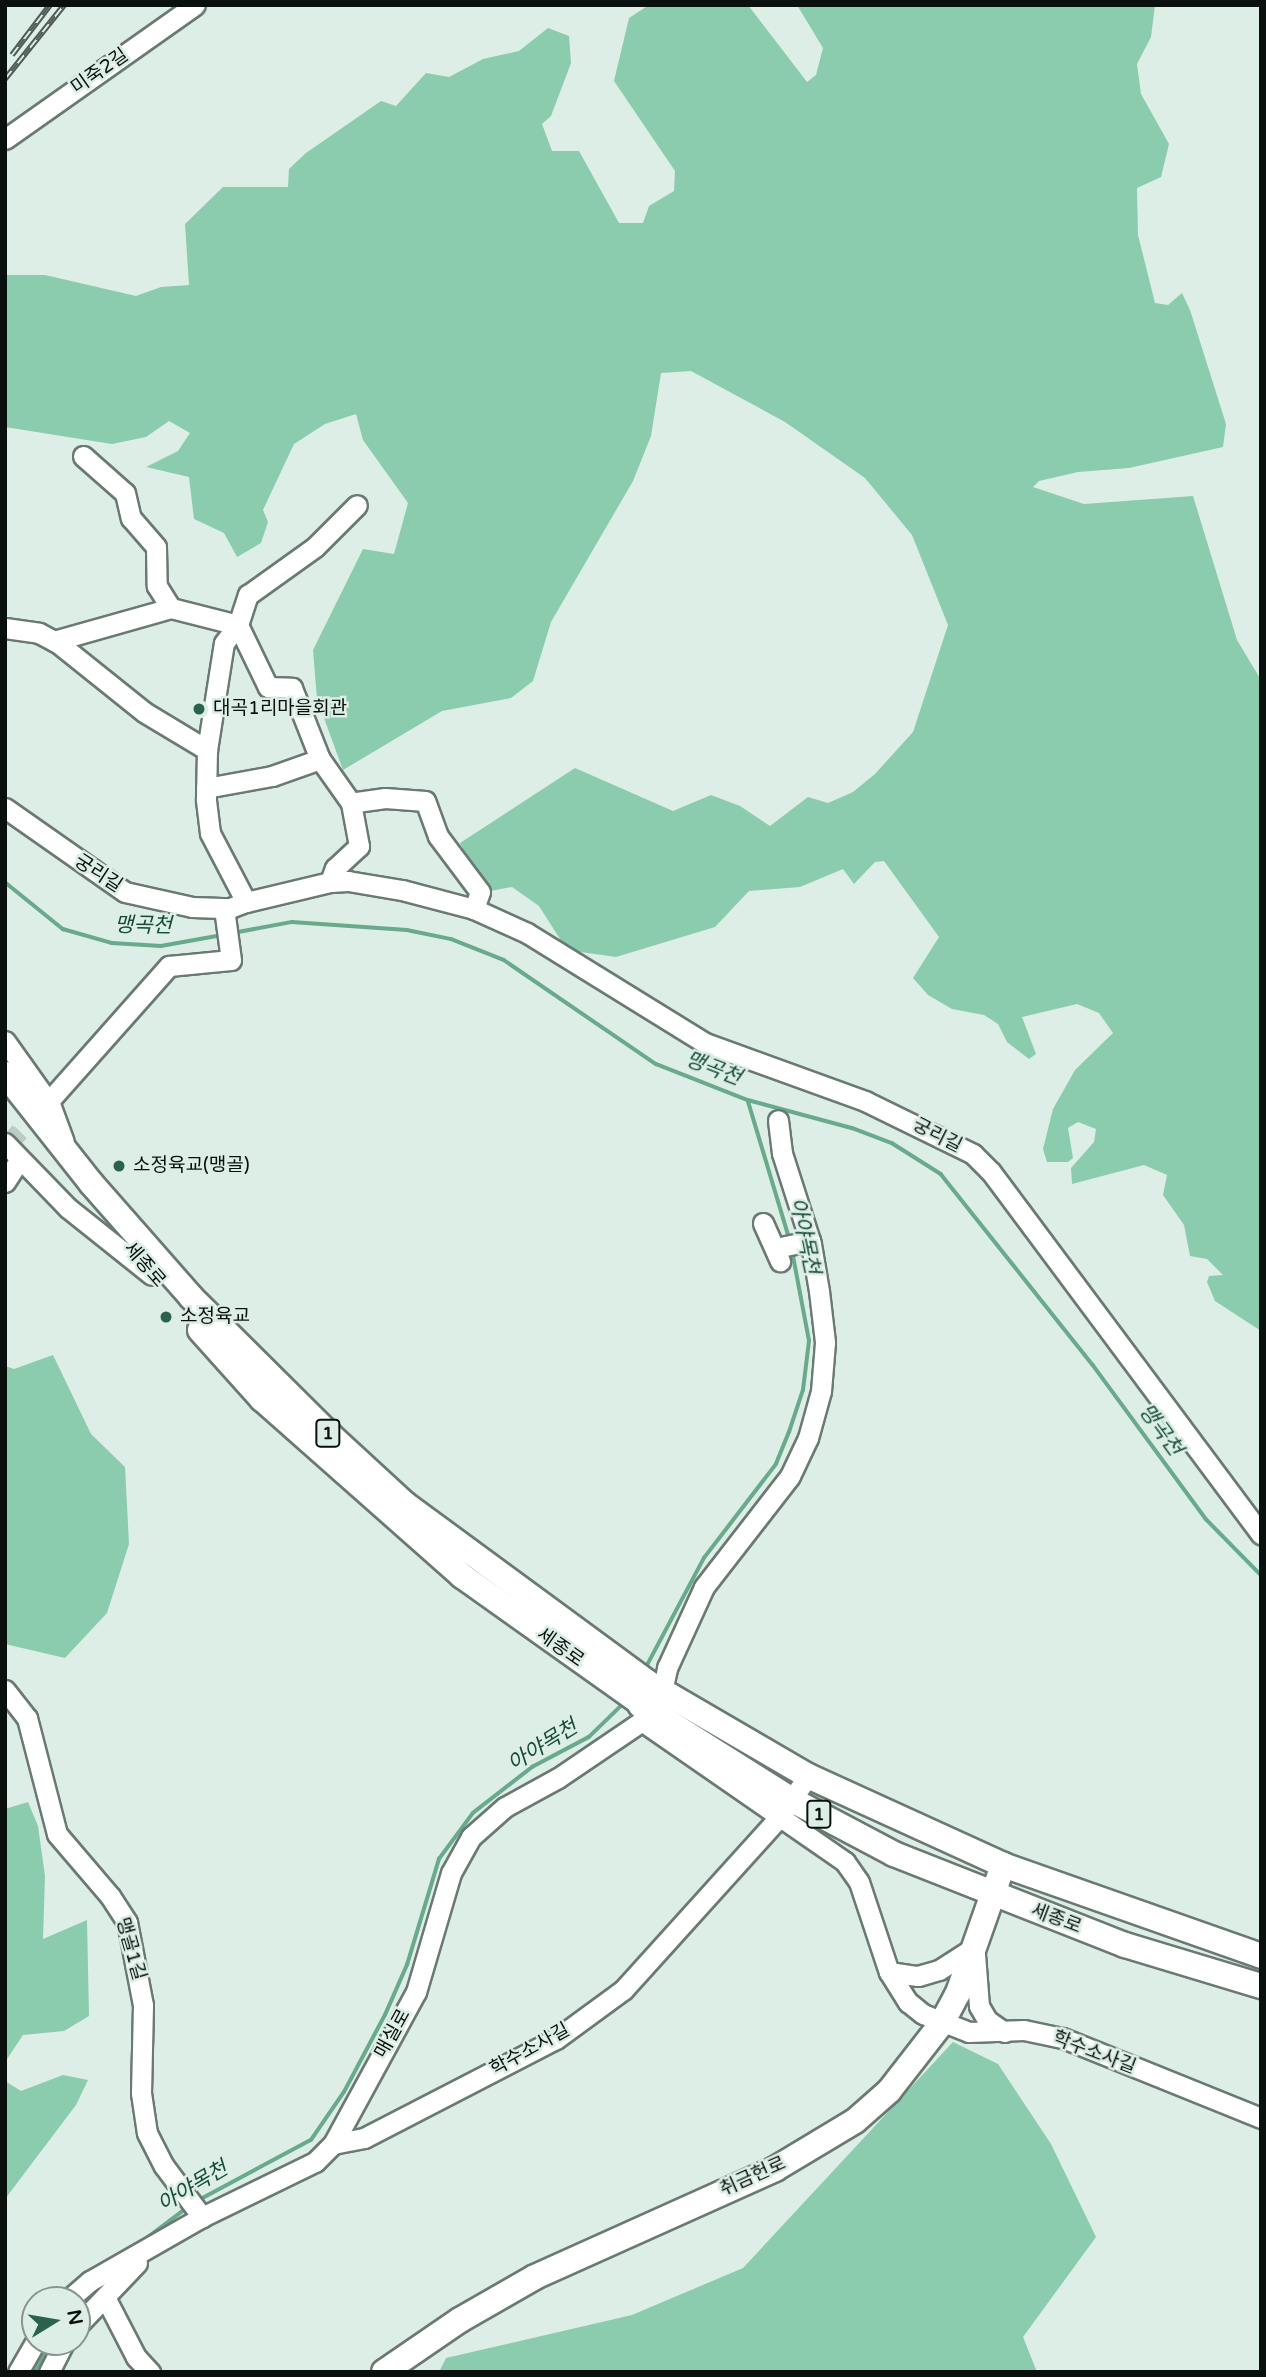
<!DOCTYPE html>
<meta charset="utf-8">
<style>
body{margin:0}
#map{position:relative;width:1266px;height:2377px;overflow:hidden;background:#dceee5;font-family:"Varela Round","Noto Sans KR",sans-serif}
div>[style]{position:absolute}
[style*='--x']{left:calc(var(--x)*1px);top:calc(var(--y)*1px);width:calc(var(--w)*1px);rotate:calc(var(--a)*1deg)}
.forest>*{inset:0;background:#8bccae}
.stream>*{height:3.5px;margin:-1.75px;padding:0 1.75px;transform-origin:1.75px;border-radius:1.75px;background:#69a98c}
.minor-tunnel>*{height:19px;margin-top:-9.5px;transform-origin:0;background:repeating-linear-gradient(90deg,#bccdc5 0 19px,transparent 0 29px)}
.roads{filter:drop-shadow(2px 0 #6a7a72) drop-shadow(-2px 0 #6a7a72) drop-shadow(0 2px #6a7a72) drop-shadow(0 -2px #6a7a72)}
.minor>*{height:19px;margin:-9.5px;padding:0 9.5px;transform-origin:9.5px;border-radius:9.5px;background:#fff}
.major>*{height:24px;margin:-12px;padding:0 12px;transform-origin:12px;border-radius:12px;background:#fff}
.highway>*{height:28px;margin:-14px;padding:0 14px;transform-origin:14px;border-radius:14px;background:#fff}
.rail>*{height:6px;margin-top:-3px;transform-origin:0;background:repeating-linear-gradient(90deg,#dceee5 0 10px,#505a55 0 20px);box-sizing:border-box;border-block:2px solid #505a55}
.dots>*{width:19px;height:19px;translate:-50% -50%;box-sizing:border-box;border:4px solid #dceee5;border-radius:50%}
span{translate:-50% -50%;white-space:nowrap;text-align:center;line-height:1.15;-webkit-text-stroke:5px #dceee5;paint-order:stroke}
.shield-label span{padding:2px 5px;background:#dceee5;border:2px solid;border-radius:5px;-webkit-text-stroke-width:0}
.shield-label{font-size:18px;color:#0a100d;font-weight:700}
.street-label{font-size:19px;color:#0a100d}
.poi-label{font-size:19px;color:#0a100d}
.left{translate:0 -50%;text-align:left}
.water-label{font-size:21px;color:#164b36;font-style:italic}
.frame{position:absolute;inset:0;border:7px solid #0a100d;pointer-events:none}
.north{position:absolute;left:21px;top:2286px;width:70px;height:70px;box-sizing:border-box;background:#dceee5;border:2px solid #88958f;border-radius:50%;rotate:79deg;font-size:19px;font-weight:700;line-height:28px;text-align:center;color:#0a100d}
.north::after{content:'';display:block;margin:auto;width:24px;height:32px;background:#2a634c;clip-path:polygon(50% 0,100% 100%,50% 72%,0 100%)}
</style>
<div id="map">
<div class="forest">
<div style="clip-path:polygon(649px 5px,748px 5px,807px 82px,816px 75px,823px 48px,797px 5px,1155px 5px,1151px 37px,1137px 64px,1141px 94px,1169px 144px,1161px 177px,1137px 188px,1138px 235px,1155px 303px,1168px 305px,1182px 293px,1190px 310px,1226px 424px,1223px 447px,1129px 468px,1078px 472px,1039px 481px,1033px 487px,1084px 504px,1193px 496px,1237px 640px,1261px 680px,1261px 1331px,1215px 1301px,1207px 1282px,1209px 1276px,1223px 1275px,1207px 1259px,1190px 1256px,1184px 1225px,1163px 1195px,1167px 1175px,1144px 1165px,1072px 1184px,1071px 1168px,1094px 1142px,1096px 1129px,1078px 1122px,1068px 1128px,1073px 1158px,1068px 1162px,1047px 1162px,1043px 1149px,1053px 1109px,1075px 1070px,1113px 1033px,1099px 1013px,1077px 1004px,1022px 1017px,1036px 1054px,1029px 1059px,1007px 1042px,998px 1024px,984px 1015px,952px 1009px,928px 995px,913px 978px,939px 937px,884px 861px,875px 862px,854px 884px,843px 869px,800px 887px,749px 891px,715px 927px,616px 957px,567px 950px,539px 906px,512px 887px,485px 892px,460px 843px,575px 768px,673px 811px,711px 795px,740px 806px,770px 826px,808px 797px,828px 803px,853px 792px,875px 774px,913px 732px,948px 625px,912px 535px,865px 478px,785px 422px,691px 371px,661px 373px,651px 436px,633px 481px,551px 622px,533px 681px,511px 698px,442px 711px,343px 770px,317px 699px,313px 650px,363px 549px,394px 554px,408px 503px,363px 440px,356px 414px,325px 424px,294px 444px,263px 510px,268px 522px,261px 543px,237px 557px,224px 533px,194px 519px,189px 477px,146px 467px,178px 451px,190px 433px,169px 421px,146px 437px,112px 444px,5px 427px,5px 275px,45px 275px,136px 296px,161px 287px,189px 285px,185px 224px,223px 187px,288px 187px,289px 169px,306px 153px,381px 101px,396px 106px,426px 73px,449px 77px,483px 59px,519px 51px,548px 28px,569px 36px,571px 63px,551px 116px,542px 124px,552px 151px,579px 151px,619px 223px,643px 223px,649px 206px,674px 191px,675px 171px,614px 81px,629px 18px)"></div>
<div style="clip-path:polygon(53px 1355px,91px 1434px,125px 1467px,129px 1544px,107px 1613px,65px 1658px,5px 1644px,5px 1366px,14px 1369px)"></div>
<div style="clip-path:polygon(28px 1802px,38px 1826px,45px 1876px,43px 1939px,87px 1920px,89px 2016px,64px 2031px,23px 2035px,5px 2062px,5px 1809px)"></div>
<div style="clip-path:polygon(953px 2042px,998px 2064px,1051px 2144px,1096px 2237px,1023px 2337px,1037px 2372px,439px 2372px,446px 2358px,632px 2315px,743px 2268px)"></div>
<div style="clip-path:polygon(63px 2075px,88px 2080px,76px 2105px,5px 2199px,5px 2081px,21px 2091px)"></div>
</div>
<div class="stream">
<div style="--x:5;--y:882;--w:75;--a:39"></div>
<div style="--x:63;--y:929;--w:51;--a:15.9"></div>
<div style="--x:112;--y:943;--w:49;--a:3.5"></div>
<div style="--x:161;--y:946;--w:62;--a:-10.2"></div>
<div style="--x:233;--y:933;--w:60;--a:-10.6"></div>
<div style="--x:292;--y:922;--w:115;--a:4"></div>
<div style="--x:407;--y:930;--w:45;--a:11.6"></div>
<div style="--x:451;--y:939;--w:57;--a:21.6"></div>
<div style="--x:504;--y:960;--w:184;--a:34.4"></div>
<div style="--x:656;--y:1064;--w:99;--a:21.4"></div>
<div style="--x:748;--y:1100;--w:108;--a:15.1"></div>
<div style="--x:852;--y:1128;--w:43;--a:20.6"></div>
<div style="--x:892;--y:1143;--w:58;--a:32.3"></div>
<div style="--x:941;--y:1174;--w:244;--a:51.5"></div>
<div style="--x:1093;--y:1365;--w:191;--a:53.7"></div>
<div style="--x:1206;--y:1519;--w:78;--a:45.5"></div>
<div style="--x:748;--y:1100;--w:146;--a:73.3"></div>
<div style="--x:645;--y:1669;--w:126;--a:-62"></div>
<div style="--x:704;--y:1558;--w:118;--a:-52.5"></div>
<div style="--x:776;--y:1464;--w:35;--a:-68"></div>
<div style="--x:789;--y:1432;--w:44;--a:-71.6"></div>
<div style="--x:803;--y:1390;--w:49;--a:-83"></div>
<div style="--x:809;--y:1341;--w:92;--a:-100.7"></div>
<div style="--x:197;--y:2201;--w:129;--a:-28.2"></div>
<div style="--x:311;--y:2140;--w:58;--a:-55.5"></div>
<div style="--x:344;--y:2092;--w:87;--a:-62"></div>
<div style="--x:385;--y:2015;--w:55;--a:-66.3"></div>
<div style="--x:407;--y:1965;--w:111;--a:-73.2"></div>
<div style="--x:439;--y:1859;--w:57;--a:-53.5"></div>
<div style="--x:473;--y:1813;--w:75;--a:-37.9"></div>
<div style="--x:532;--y:1767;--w:64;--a:-27.8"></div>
<div style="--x:589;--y:1737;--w:49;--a:-44.2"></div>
<div style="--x:147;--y:2238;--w:51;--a:-37.1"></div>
<div style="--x:77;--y:2310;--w:30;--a:-48"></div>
<div style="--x:35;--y:2372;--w:34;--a:-60"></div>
</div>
<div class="minor-tunnel">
<div style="--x:7;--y:1145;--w:56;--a:-47.2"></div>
</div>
<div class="roads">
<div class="minor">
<div style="--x:5;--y:139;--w:232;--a:-35.2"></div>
<div style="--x:83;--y:456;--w:56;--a:41.4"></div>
<div style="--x:125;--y:493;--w:26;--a:77"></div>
<div style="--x:131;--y:518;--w:38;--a:49"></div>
<div style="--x:156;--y:547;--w:39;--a:89"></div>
<div style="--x:157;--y:586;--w:26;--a:58"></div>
<div style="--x:5;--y:628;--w:34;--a:8"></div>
<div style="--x:39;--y:633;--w:21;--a:28"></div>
<div style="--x:58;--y:643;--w:110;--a:38.7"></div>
<div style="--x:144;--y:712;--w:74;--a:31.1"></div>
<div style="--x:54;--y:641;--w:122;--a:-15.8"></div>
<div style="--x:171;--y:608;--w:69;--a:14.2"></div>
<div style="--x:238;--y:625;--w:69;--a:64.2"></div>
<div style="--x:268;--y:687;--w:24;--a:2"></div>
<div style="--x:292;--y:688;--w:76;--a:68.5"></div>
<div style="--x:320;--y:759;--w:54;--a:54.8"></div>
<div style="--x:351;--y:803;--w:44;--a:79.5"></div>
<div style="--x:359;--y:846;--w:33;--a:137"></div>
<div style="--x:335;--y:868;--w:15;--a:110"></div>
<div style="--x:330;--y:882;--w:86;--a:166.6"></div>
<div style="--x:206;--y:788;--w:67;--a:-10.3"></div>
<div style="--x:272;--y:776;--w:51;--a:-19.5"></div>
<div style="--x:5;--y:808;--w:146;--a:35"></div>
<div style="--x:125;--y:892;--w:69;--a:12.6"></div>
<div style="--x:192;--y:907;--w:38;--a:2"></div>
<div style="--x:230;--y:908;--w:17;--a:-21"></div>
<div style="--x:246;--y:902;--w:78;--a:-117.6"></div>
<div style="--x:210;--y:833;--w:35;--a:-97"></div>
<div style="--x:206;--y:798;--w:48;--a:-88.8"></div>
<div style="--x:207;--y:750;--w:108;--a:-81"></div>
<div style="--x:224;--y:643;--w:23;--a:-52"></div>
<div style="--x:238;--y:625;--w:32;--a:-72"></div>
<div style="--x:248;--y:595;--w:82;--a:-35.6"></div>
<div style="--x:315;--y:547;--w:59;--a:-45"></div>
<div style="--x:330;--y:882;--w:18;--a:-3"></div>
<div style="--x:348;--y:881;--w:55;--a:9.5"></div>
<div style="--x:402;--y:890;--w:74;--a:14.8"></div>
<div style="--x:474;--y:909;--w:18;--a:-71"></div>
<div style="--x:480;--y:892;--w:70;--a:-126.9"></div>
<div style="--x:438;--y:836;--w:37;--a:-110"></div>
<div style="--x:425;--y:801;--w:40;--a:-175.7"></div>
<div style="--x:385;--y:798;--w:34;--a:172"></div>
<div style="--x:474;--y:909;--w:58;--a:24.4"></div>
<div style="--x:527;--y:933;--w:209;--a:31.7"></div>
<div style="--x:705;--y:1043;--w:170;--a:19.9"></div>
<div style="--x:865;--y:1101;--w:120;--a:26.1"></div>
<div style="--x:973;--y:1154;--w:25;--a:45"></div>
<div style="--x:991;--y:1172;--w:452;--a:53.3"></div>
<div style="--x:5;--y:1041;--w:77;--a:54.5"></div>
<div style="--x:50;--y:1104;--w:40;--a:69.8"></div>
<div style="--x:49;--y:1101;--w:181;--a:-48.4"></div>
<div style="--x:169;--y:966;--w:62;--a:-5.5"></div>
<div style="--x:231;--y:960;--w:52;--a:-97.7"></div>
<div style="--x:5;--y:1143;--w:91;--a:45.9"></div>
<div style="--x:68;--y:1208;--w:107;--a:38.6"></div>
<div style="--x:5;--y:1182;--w:27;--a:-57"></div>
<div style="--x:763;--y:1223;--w:42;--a:65.9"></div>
<div style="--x:776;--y:1248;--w:35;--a:-12"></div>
<div style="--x:5;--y:1690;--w:36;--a:52"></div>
<div style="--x:27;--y:1718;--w:120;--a:75.5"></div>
<div style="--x:57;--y:1834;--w:82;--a:49.5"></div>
<div style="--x:110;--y:1896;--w:31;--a:57"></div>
<div style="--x:127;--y:1922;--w:85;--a:79.1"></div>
<div style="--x:143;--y:2005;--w:88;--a:91.3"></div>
<div style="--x:141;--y:2093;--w:40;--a:81.5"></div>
<div style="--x:147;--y:2133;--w:37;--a:63"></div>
<div style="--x:164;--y:2166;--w:64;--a:53.3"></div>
<div style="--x:662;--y:1692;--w:25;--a:-78"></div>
<div style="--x:667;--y:1668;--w:89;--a:-65.4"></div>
<div style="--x:704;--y:1587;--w:140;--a:-52.2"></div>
<div style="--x:790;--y:1476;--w:42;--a:-64.7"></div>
<div style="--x:808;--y:1438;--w:49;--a:-74.5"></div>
<div style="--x:821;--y:1391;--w:49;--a:-85.3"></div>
<div style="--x:825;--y:1342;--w:51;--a:-96.7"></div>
<div style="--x:819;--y:1291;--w:48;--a:-99.7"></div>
<div style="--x:811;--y:1244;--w:96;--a:-107.7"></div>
<div style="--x:782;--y:1153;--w:33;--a:-97"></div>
<div style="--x:643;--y:1722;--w:246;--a:34.7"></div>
<div style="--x:845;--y:1862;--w:24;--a:55"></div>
<div style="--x:859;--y:1882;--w:95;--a:71.6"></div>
<div style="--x:889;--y:1972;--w:36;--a:58"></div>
<div style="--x:908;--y:2002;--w:19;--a:39"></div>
<div style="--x:923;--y:2014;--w:49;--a:21.4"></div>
<div style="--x:969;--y:2032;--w:55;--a:-2.1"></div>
<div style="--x:1024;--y:2030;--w:40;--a:12"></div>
<div style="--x:1063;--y:2038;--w:214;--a:22"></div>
<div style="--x:975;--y:1954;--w:52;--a:85.6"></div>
<div style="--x:979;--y:2006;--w:16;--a:60"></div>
<div style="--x:987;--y:2020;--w:21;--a:35"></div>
<div style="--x:889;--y:1972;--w:29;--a:8"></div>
<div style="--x:918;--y:1976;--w:22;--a:-16"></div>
<div style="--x:939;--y:1970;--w:43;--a:-32.6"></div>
<div style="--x:333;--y:2144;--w:32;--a:-11"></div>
<div style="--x:364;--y:2138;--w:216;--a:-27.3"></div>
<div style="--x:556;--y:2039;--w:83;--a:-36.2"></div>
<div style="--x:623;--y:1990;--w:234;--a:-47.9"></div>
<div style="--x:780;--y:1816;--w:49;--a:-55"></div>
<div style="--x:105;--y:2297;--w:68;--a:62.7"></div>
<div style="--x:136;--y:2357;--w:21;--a:47"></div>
<div style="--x:68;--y:2300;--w:29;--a:-41"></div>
<div style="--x:90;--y:2281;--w:129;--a:-29.7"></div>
<div style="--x:202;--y:2217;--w:126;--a:-26"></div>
<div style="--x:315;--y:2162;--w:25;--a:-45"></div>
<div style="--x:333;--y:2144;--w:173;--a:-61.4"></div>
<div style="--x:416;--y:1992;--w:124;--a:-73.6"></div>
<div style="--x:451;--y:1873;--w:41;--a:-60.9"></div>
<div style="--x:471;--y:1837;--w:45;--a:-41.4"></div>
<div style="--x:505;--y:1807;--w:60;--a:-28.7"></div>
<div style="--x:558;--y:1778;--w:116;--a:-34.1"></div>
<div style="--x:77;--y:2326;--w:87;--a:-46.4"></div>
<div style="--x:18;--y:2372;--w:34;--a:-60"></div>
<div style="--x:49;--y:2372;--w:34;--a:-63"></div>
</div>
<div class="major">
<div style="--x:5;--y:1074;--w:139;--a:51.7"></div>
<div style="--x:91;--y:1183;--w:152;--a:48.7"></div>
<div style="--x:191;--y:1297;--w:197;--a:44.8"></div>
<div style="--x:331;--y:1436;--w:100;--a:42.6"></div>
<div style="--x:405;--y:1504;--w:304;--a:36.3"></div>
<div style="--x:650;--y:1684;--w:183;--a:30.2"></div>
<div style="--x:808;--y:1776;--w:214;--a:24.5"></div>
<div style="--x:1003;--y:1865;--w:274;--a:19.4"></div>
<div style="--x:200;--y:1330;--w:93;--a:48.1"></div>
<div style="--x:262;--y:1399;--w:267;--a:41.5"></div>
<div style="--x:462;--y:1576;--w:221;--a:35.4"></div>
<div style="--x:654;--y:1713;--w:163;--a:32.2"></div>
<div style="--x:792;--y:1800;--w:115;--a:27.9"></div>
<div style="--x:894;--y:1854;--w:248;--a:21.5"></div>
<div style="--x:1125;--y:1945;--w:142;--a:16.8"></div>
<div style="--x:384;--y:2372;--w:92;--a:-34.4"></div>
<div style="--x:460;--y:2320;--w:86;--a:-29.8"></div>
<div style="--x:535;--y:2277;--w:263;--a:-24.2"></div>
<div style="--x:775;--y:2169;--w:93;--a:-31"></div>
<div style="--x:855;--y:2121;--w:45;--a:-41.4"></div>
<div style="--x:889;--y:2091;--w:86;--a:-52.1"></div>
<div style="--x:942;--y:2023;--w:34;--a:-62"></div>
<div style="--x:958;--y:1993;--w:136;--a:-70.6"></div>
</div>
<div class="highway">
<div style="--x:642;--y:1704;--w:15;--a:37"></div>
</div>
</div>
<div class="rail">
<div style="--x:12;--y:55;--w:63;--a:-52.8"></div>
<div style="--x:5;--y:79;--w:95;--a:-51.4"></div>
</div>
<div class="dots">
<div style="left:199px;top:709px;background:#2a634c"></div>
<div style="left:119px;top:1166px;background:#2a634c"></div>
<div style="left:166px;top:1317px;background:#2a634c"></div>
</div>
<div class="shield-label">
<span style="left:328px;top:1433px">1</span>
<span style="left:819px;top:1814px">1</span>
</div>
<div class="street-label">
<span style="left:100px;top:72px;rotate:-35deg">미죽2길</span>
<span style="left:98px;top:874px;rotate:33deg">궁리길</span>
<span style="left:937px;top:1136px;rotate:27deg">궁리길</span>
<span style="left:144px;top:1265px;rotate:49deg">세종로</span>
<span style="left:560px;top:1648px;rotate:35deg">세종로</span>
<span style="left:1056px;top:1919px;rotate:21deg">세종로</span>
<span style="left:130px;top:1949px;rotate:74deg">맹골1길</span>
<span style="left:393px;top:2034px;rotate:-61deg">매실로</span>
<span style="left:530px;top:2050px;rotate:-29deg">학수소사길</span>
<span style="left:1094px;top:2053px;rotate:21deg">학수소사길</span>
<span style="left:753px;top:2177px;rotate:-24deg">취금헌로</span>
</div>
<div class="poi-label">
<span class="left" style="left:213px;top:709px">대곡1리마을회관</span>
<span class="left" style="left:133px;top:1166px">소정육교(맹골)</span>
<span class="left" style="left:180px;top:1317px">소정육교</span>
</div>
<div class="water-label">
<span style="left:143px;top:926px;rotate:1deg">맹곡천</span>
<span style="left:713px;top:1069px;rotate:21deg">맹곡천</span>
<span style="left:804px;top:1236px;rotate:78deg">아야목천</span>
<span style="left:1160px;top:1430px;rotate:54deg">맹곡천</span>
<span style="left:543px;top:1746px;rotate:-32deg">아야목천</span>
<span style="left:193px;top:2187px;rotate:-31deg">아야목천</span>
</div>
<div class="frame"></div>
<div class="north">N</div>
</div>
